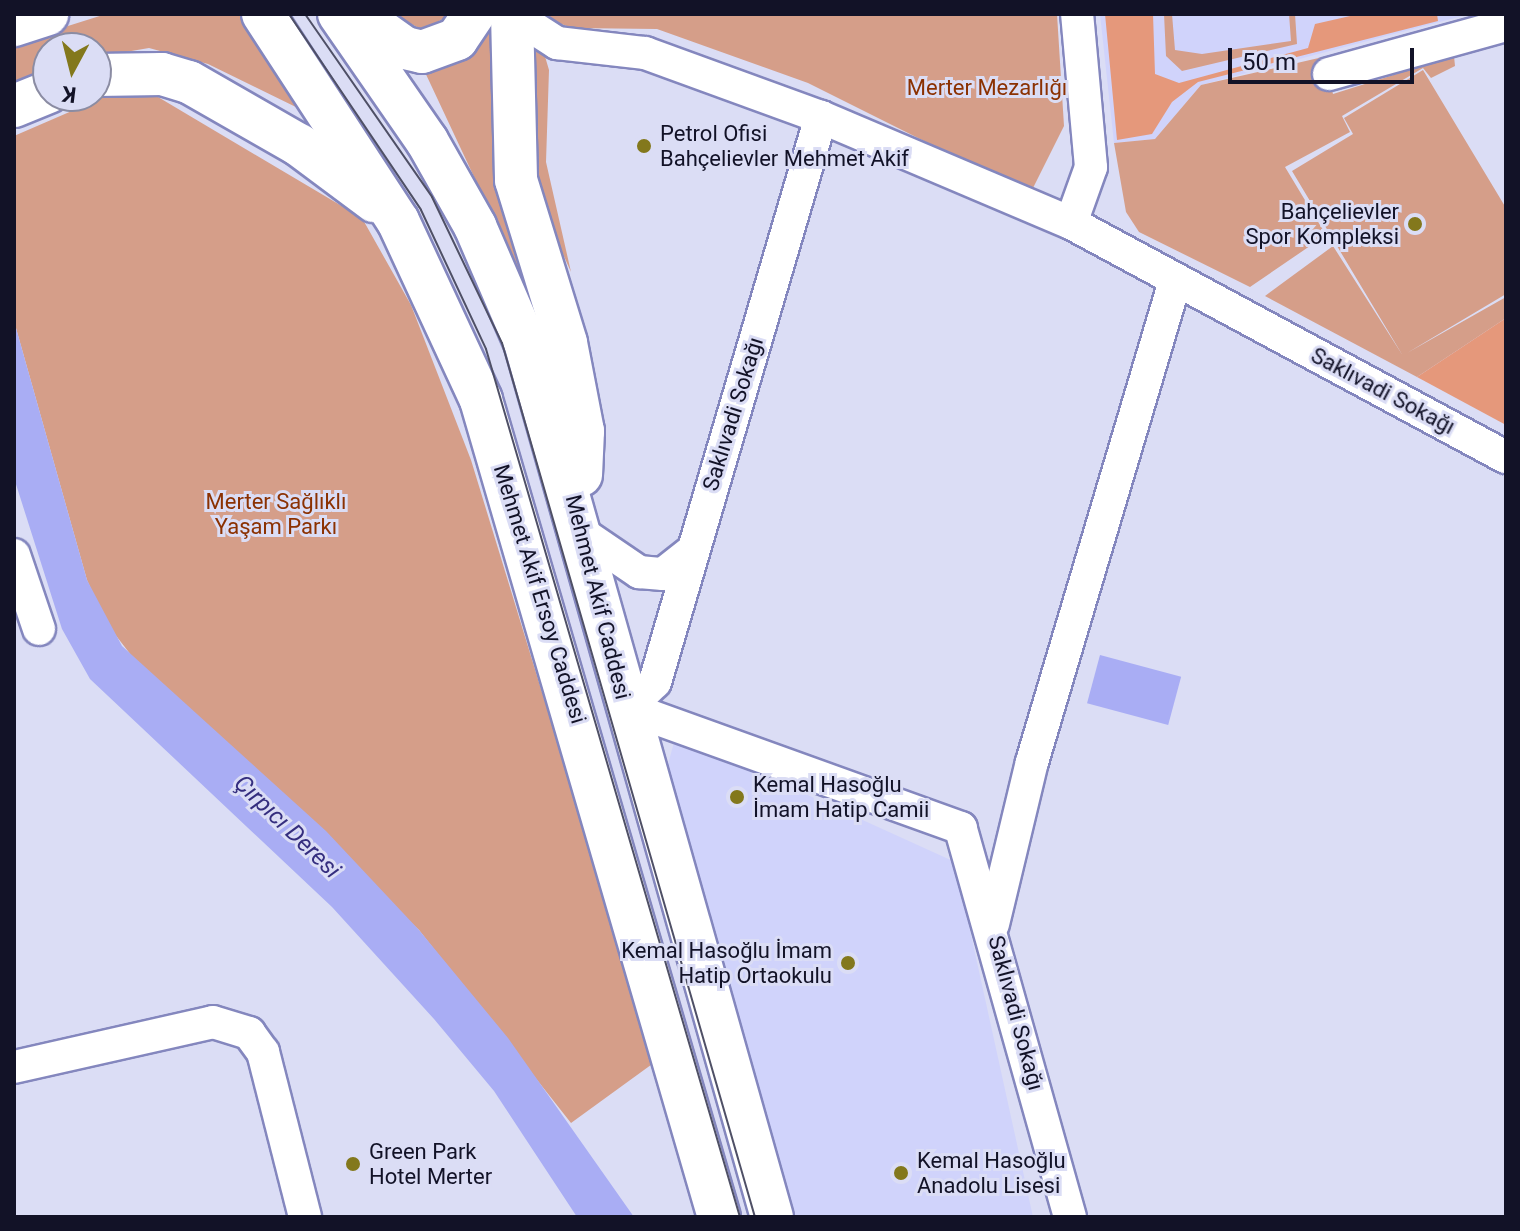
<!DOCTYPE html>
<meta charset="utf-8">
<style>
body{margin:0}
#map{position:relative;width:1520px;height:1231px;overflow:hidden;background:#dbddf5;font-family:Roboto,sans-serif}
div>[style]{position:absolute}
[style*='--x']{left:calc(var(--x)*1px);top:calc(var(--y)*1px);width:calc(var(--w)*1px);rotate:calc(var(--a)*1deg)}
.built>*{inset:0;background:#d0d3fb}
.green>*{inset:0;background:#d59e89}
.forest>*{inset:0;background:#e5987b}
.water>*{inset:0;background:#a9adf4;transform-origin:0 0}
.roads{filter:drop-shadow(2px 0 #8487be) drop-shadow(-2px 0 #8487be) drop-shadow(0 2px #8487be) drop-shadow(0 -2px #8487be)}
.minor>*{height:32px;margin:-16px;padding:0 16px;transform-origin:16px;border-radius:16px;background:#fff}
.major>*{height:42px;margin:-21px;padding:0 21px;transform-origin:21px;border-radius:21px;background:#fff}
.tram>*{height:2px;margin:-1px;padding:0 1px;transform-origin:1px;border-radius:1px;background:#4f5066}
.dots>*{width:22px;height:22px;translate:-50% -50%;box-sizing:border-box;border:4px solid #dbddf5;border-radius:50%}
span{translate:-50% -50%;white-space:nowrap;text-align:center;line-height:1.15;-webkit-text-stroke:6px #dbddf5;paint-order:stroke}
.park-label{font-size:22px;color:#8b3102}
.poi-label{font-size:22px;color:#121227}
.left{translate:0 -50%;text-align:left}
.right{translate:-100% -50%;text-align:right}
.street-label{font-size:22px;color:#121227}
.water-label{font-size:24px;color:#352e7f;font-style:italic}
.frame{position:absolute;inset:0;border:16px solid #121227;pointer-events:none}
.north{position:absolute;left:32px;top:32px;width:80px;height:80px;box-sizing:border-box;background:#dbddf5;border:2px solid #8b8ca3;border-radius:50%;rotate:187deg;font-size:22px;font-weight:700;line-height:32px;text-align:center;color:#121227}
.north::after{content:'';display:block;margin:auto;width:28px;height:36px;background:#83781c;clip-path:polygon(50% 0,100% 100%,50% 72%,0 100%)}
.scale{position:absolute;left:1228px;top:48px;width:186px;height:36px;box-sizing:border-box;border:4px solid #121227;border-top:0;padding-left:10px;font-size:24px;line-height:28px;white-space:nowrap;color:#121227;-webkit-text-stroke:6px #dbddf5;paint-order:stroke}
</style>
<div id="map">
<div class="built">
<div style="clip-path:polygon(1100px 14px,1470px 14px,1201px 85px,1155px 139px,1114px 143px)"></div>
<div style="clip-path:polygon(676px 735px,955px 862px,1033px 1217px,794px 1217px,667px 768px)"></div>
</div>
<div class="green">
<div style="clip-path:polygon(106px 14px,243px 14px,304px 111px,208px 64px,149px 48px,96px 57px,96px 48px,48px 48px,48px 72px,14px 83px,14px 43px)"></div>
<div style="clip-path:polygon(394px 14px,452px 14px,422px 30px)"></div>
<div style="clip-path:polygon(535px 14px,1057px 14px,1064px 126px,1030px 194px,808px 83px,657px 29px,572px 28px)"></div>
<div style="clip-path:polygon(1164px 14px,1172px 14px,1175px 50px,1202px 54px,1291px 41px,1289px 14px,1295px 14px,1297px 44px,1182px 71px,1166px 56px)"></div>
<div style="clip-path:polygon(492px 23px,545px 328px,423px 68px,472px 56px)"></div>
<div style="clip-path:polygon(530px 43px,544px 53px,549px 70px,546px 162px,571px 272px,542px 207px,532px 160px)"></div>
<div style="clip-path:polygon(1454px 56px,1455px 66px,1431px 78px,1423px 68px,1342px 116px,1350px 132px,1285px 167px,1326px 235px,1250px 287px,1139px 232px,1126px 212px,1114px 143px,1155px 139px,1201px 85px,1323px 57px,1333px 94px)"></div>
<div style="clip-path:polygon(1423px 70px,1506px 208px,1506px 294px,1407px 353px,1506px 297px,1506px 318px,1417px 377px,1265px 296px,1333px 246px,1403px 356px,1292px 171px,1353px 134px,1344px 118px)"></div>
<div style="clip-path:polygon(111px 94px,158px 97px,362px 218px,411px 305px,471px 460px,655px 1062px,571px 1123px,419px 930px,148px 677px,107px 624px,87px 580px,14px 321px,14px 136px)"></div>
</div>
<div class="forest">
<div style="clip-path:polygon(1105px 14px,1153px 14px,1155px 74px,1179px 83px,1308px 48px,1315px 24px,1359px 14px,1437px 14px,1438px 21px,1198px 82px,1172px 102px,1152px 134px,1117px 140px)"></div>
<div style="clip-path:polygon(1506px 318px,1506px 425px,1417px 377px)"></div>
</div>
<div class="water">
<div style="clip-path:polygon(14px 321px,87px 580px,122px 646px,326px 831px,419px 930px,508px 1038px,634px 1217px,577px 1217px,494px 1091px,434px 1019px,332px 907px,90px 679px,62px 629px,14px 478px)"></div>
<div style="left:1100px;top:655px;width:84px;height:50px;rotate:15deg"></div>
</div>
<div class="roads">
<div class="minor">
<div style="--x:512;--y:14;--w:54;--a:32.8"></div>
<div style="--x:557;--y:43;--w:89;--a:6.5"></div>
<div style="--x:645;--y:53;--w:187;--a:20"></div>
<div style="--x:1329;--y:74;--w:184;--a:-15.5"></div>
<div style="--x:1071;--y:223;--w:59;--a:-70.3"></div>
<div style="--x:1091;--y:167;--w:154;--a:-95.2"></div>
<div style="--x:583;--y:534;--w:68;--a:34.2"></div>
<div style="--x:639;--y:572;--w:24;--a:5"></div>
<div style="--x:663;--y:574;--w:37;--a:-38"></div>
<div style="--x:14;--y:555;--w:78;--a:71.3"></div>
<div style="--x:993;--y:924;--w:167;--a:-76.5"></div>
<div style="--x:1032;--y:762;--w:502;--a:-73.44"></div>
<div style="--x:14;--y:1067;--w:204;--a:-12.7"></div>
<div style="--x:213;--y:1022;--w:38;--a:17"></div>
<div style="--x:249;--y:1033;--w:24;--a:54"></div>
<div style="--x:263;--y:1052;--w:170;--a:75.7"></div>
<div style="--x:1070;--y:1217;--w:404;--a:-105.7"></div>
<div style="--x:961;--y:828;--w:354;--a:-160.2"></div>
<div style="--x:628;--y:708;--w:37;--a:-44"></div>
<div style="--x:655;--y:682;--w:589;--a:-73.63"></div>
<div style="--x:821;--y:117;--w:272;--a:23"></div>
<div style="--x:1071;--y:223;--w:494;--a:28.3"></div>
</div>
<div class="major">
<div style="--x:263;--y:14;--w:247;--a:56.9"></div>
<div style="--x:398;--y:221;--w:197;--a:65.1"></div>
<div style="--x:481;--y:400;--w:851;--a:73.76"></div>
<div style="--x:339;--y:14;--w:155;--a:55.3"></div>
<div style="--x:427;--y:141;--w:98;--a:60.5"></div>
<div style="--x:475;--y:226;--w:126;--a:66.7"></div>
<div style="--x:525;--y:342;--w:909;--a:74.24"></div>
<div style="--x:357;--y:14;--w:59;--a:35.3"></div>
<div style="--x:405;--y:48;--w:17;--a:13"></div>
<div style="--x:422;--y:52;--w:37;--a:-20"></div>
<div style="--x:457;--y:39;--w:30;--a:-56"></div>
<div style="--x:512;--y:14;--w:166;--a:88.6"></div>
<div style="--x:516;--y:180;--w:170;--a:72.9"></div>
<div style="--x:566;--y:343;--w:90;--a:79.1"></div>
<div style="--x:583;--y:431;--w:44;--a:92.6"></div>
<div style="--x:14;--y:25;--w:35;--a:-18"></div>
<div style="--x:96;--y:75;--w:66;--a:-0.9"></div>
<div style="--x:162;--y:74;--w:28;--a:17"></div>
<div style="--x:189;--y:82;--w:127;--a:29.8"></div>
<div style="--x:299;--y:145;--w:94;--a:36.7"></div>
<div style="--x:14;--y:106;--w:37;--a:-22"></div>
</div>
</div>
<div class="tram">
<div style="--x:289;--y:14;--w:236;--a:56"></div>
<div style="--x:421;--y:210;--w:153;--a:64.9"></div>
<div style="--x:486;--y:349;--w:904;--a:73.69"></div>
<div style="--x:305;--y:14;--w:223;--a:55.2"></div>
<div style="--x:432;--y:197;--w:162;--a:64.4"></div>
<div style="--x:502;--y:343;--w:910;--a:73.86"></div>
</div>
<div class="dots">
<div style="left:644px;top:146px;background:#83781c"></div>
<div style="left:1415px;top:224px;background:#83781c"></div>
<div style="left:737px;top:797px;background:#83781c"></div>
<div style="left:848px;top:963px;background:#83781c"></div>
<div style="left:353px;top:1164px;background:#83781c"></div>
<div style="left:901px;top:1173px;background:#83781c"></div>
</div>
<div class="park-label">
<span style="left:987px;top:88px">Merter Mezarlığı</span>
<span style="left:276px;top:514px">Merter Sağlıklı<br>Yaşam Parkı</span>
</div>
<div class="poi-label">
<span class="left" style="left:660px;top:146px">Petrol Ofisi<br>Bahçelievler Mehmet Akif</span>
<span class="right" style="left:1399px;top:224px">Bahçelievler<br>Spor Kompleksi</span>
<span class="left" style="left:753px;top:797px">Kemal Hasoğlu<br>İmam Hatip Camii</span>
<span class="right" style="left:832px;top:963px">Kemal Hasoğlu İmam<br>Hatip Ortaokulu</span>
<span class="left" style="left:369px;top:1164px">Green Park<br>Hotel Merter</span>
<span class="left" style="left:917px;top:1173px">Kemal Hasoğlu<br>Anadolu Lisesi</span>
</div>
<div class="street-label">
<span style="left:1383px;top:391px;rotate:28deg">Saklıvadi Sokağı</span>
<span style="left:733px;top:414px;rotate:-73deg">Saklıvadi Sokağı</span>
<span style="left:540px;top:594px;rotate:73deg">Mehmet Akif Ersoy Caddesi</span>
<span style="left:598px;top:597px;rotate:76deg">Mehmet Akif Caddesi</span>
<span style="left:1016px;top:1013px;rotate:75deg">Saklıvadi Sokağı</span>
</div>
<div class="water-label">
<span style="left:287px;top:827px;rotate:44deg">Çırpıcı Deresi</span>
</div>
<div class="frame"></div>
<div class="north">K</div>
<div class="scale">50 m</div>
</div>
